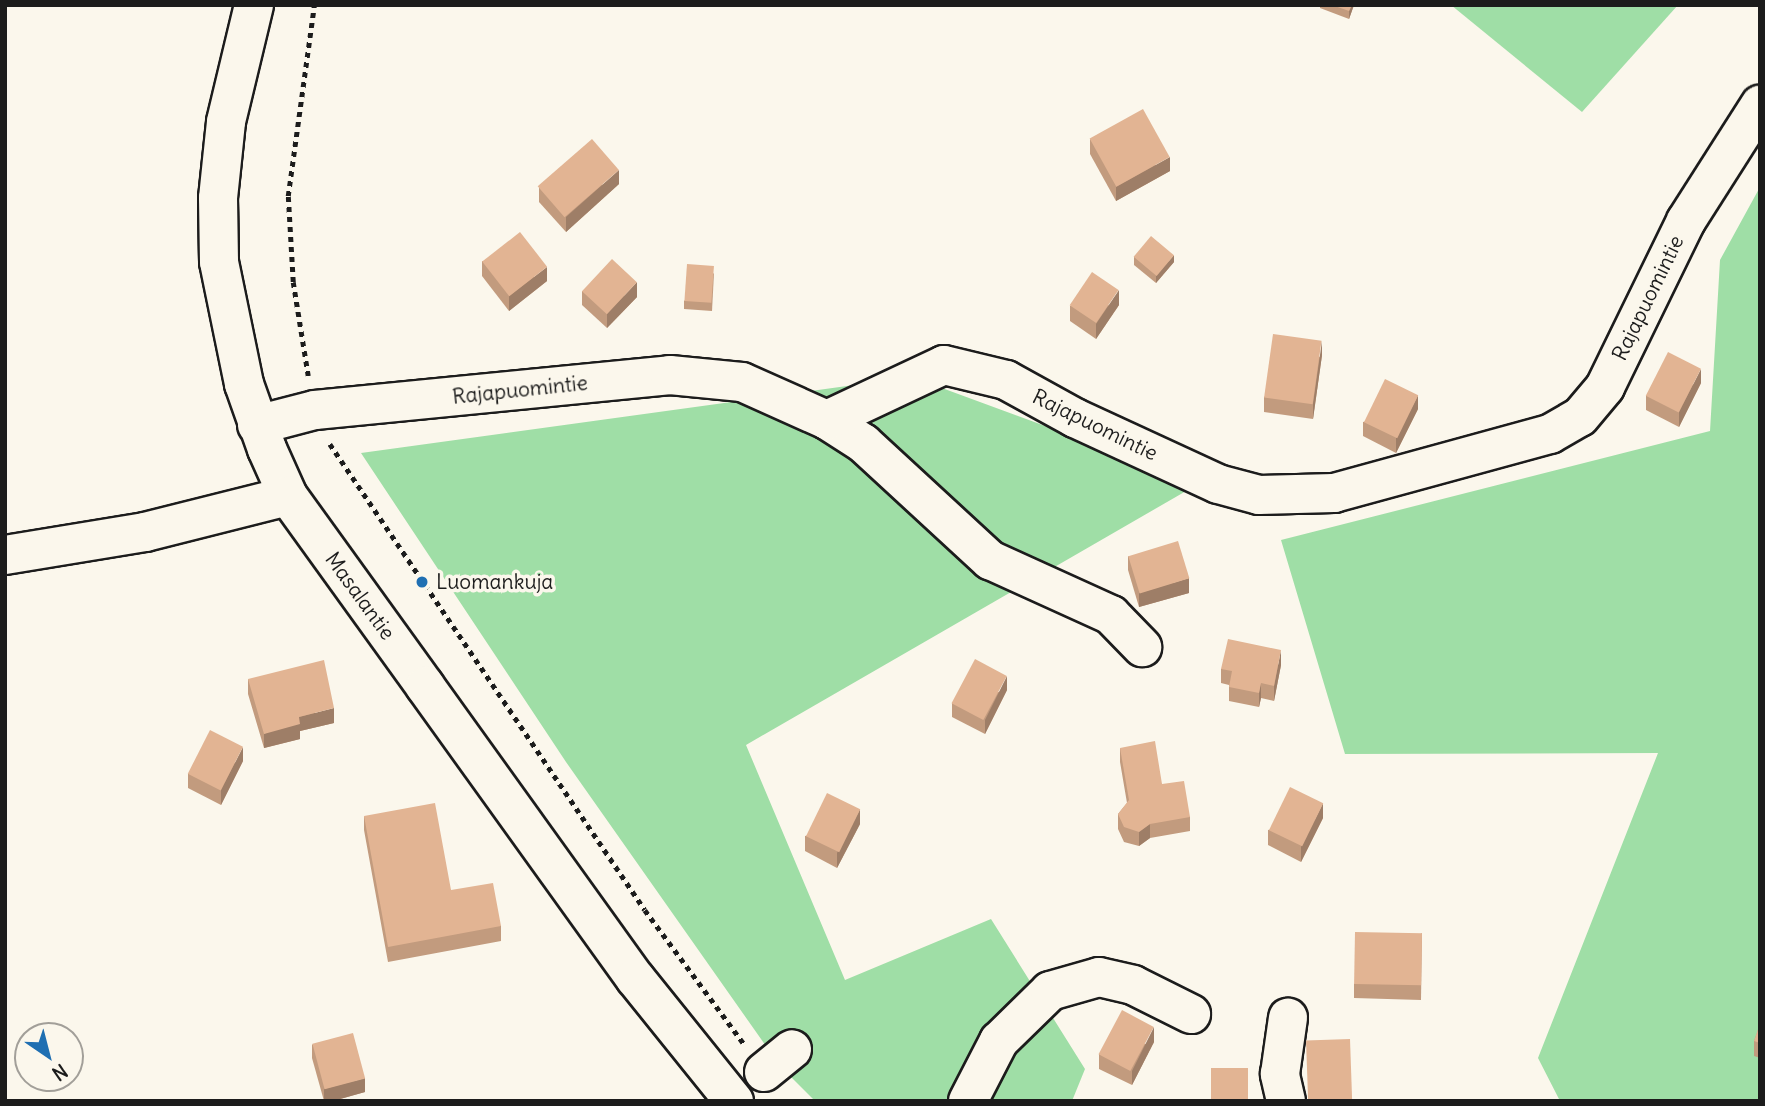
<!DOCTYPE html>
<style>
body{margin:0}
#map{position:relative;width:1765px;height:1106px;overflow:hidden;background:#fbf7ec;font-family:Delius,sans-serif}
div>[style]{position:absolute}
[style*='--x']{left:calc(var(--x)*1px);top:calc(var(--y)*1px);width:calc(var(--w)*1px);rotate:calc(var(--a)*1deg)}
.green>*{inset:0;background:#9fdea6}
.path>*{height:4.5px;margin-top:-2.25px;transform-origin:0;background:repeating-linear-gradient(90deg,#1c1c1c 0 5px,transparent 0 10px)}
.roads{filter:drop-shadow(2px 0 #1c1c1c) drop-shadow(-2px 0 #1c1c1c) drop-shadow(0 2px #1c1c1c) drop-shadow(0 -2px #1c1c1c)}
.minor>*{height:38px;margin:-19px;padding:0 19px;transform-origin:19px;border-radius:19px;background:#fbf7ec}
.wall>*{inset:0;background:#c29b7e}
.shaded-wall>*{inset:0;background:#9e7e67}
.building>*{inset:0;background:#e2b493;transform-origin:0 0}
.dots>*{width:19px;height:19px;translate:-50% -50%;box-sizing:border-box;border:4px solid #fbf7ec;border-radius:50%}
span{translate:-50% -50%;white-space:nowrap;text-align:center;line-height:1.15;-webkit-text-stroke:7px #fbf7ec;paint-order:stroke}
.street-label{font-size:21px;color:#1c1c1c}
.poi-label{font-size:21px;color:#1c1c1c}
.left{translate:0 -50%;text-align:left}
.frame{position:absolute;inset:0;border:7px solid #1c1c1c;pointer-events:none}
.north{position:absolute;left:14px;top:1022px;width:70px;height:70px;box-sizing:border-box;background:#fbf7ec;border:2px solid #a29f99;border-radius:50%;rotate:145deg;font-size:19px;font-weight:700;line-height:28px;text-align:center;color:#1c1c1c}
.north::after{content:'';display:block;margin:auto;width:24px;height:32px;background:#1f6fb2;clip-path:polygon(50% 0,100% 100%,50% 72%,0 100%)}
</style>
<div id="map">
<div class="green">
<div style="clip-path:polygon(1451px 5px,1678px 5px,1582px 112px)"></div>
<div style="clip-path:polygon(1760px 187px,1760px 1101px,1560px 1101px,1538px 1058px,1658px 753px,1345px 754px,1281px 540px,1710px 431px,1720px 260px)"></div>
<div style="clip-path:polygon(912px 377px,1200px 483px,746px 745px,845px 980px,991px 919px,1085px 1069px,1072px 1101px,815px 1101px,780px 1066px,566px 762px,361px 453px)"></div>
</div>
<div class="path">
<div style="--x:308;--y:376;--w:95;--a:-99.1"></div>
<div style="--x:293;--y:282;--w:86;--a:-93.3"></div>
<div style="--x:288;--y:196;--w:193;--a:-82.2"></div>
<div style="--x:330;--y:444;--w:562;--a:55.94"></div>
<div style="--x:645;--y:910;--w:167;--a:53.5"></div>
</div>
<div class="roads">
<div class="minor">
<div style="--x:254;--y:5;--w:120;--a:103.5"></div>
<div style="--x:226;--y:122;--w:76;--a:96"></div>
<div style="--x:218;--y:198;--w:64;--a:89.1"></div>
<div style="--x:219;--y:262;--w:125;--a:78.4"></div>
<div style="--x:244;--y:384;--w:69;--a:70.5"></div>
<div style="--x:267;--y:449;--w:51;--a:65.9"></div>
<div style="--x:288;--y:496;--w:234;--a:54.2"></div>
<div style="--x:425;--y:686;--w:360;--a:54.3"></div>
<div style="--x:635;--y:978;--w:158;--a:51.2"></div>
<div style="--x:827;--y:420;--w:43;--a:32.6"></div>
<div style="--x:863;--y:443;--w:173;--a:42.7"></div>
<div style="--x:990;--y:560;--w:133;--a:24.4"></div>
<div style="--x:1111;--y:615;--w:45;--a:45.9"></div>
<div style="--x:257;--y:425;--w:60;--a:-14.5"></div>
<div style="--x:315;--y:410;--w:357;--a:-5.6"></div>
<div style="--x:670;--y:375;--w:72;--a:5.6"></div>
<div style="--x:742;--y:382;--w:93;--a:24.1"></div>
<div style="--x:827;--y:420;--w:129;--a:-25.2"></div>
<div style="--x:944;--y:365;--w:64;--a:13.6"></div>
<div style="--x:1006;--y:380;--w:79;--a:28.8"></div>
<div style="--x:1075;--y:418;--w:157;--a:24.8"></div>
<div style="--x:1218;--y:484;--w:42;--a:15"></div>
<div style="--x:1259;--y:495;--w:75;--a:-1.5"></div>
<div style="--x:1334;--y:493;--w:224;--a:-15.3"></div>
<div style="--x:1550;--y:434;--w:34;--a:-30"></div>
<div style="--x:1580;--y:417;--w:39;--a:-50"></div>
<div style="--x:1605;--y:387;--w:185;--a:-64"></div>
<div style="--x:1686;--y:221;--w:138;--a:-57.5"></div>
<div style="--x:5;--y:555;--w:142;--a:-9.3"></div>
<div style="--x:145;--y:532;--w:147;--a:-14.1"></div>
<div style="--x:764;--y:1072;--w:36;--a:-39"></div>
<div style="--x:968;--y:1101;--w:68;--a:-62.7"></div>
<div style="--x:999;--y:1041;--w:71;--a:-44.4"></div>
<div style="--x:1050;--y:991;--w:51;--a:-15.9"></div>
<div style="--x:1099;--y:977;--w:35;--a:13"></div>
<div style="--x:1133;--y:985;--w:65;--a:26.6"></div>
<div style="--x:1286;--y:1101;--w:28;--a:-103"></div>
<div style="--x:1280;--y:1074;--w:57;--a:-81.9"></div>
</div>
</div>
<div class="wall">
<div style="clip-path:polygon(1320px 5px,1354px 5px,1349px 19px,1320px 8px)"></div>
<div style="clip-path:polygon(1090px 139px,1170px 171px,1116px 201px,1090px 154px)"></div>
<div style="clip-path:polygon(619px 184px,566px 232px,539px 202px,539px 187px)"></div>
<div style="clip-path:polygon(1134px 257px,1174px 262px,1156px 283px,1134px 265px)"></div>
<div style="clip-path:polygon(482px 261px,547px 281px,509px 311px,482px 276px)"></div>
<div style="clip-path:polygon(714px 273px,712px 311px,684px 309px,684px 301px)"></div>
<div style="clip-path:polygon(582px 291px,637px 297px,607px 328px,582px 305px)"></div>
<div style="clip-path:polygon(1119px 305px,1096px 339px,1070px 321px,1070px 306px)"></div>
<div style="clip-path:polygon(1322px 355px,1313px 419px,1264px 412px,1264px 397px)"></div>
<div style="clip-path:polygon(1701px 383px,1679px 427px,1646px 410px,1646px 396px)"></div>
<div style="clip-path:polygon(1418px 409px,1396px 453px,1363px 436px,1363px 422px)"></div>
<div style="clip-path:polygon(1128px 556px,1189px 593px,1139px 607px,1128px 570px)"></div>
<div style="clip-path:polygon(1281px 665px,1274px 701px,1261px 698px,1259px 707px,1229px 701px,1229px 685px,1221px 683px,1221px 669px)"></div>
<div style="clip-path:polygon(248px 679px,334px 723px,300px 731px,300px 739px,264px 748px,248px 694px)"></div>
<div style="clip-path:polygon(1007px 690px,985px 734px,952px 717px,952px 703px)"></div>
<div style="clip-path:polygon(1120px 748px,1162px 784px,1190px 817px,1190px 831px,1150px 838px,1139px 846px,1124px 842px,1118px 829px,1118px 814px,1127px 803px,1120px 762px)"></div>
<div style="clip-path:polygon(243px 761px,221px 805px,188px 788px,188px 774px)"></div>
<div style="clip-path:polygon(364px 816px,451px 890px,501px 926px,501px 941px,388px 962px,364px 830px)"></div>
<div style="clip-path:polygon(1323px 818px,1301px 862px,1268px 845px,1268px 830px)"></div>
<div style="clip-path:polygon(860px 824px,837px 868px,805px 851px,805px 836px)"></div>
<div style="clip-path:polygon(1422px 933px,1421px 1000px,1354px 998px,1354px 984px)"></div>
<div style="clip-path:polygon(1760px 1024px,1760px 1058px,1754px 1056px,1754px 1041px)"></div>
<div style="clip-path:polygon(1154px 1042px,1132px 1085px,1099px 1069px,1099px 1054px)"></div>
<div style="clip-path:polygon(312px 1044px,365px 1092px,333px 1101px,324px 1101px,312px 1058px)"></div>
</div>
<div class="shaded-wall">
<div style="clip-path:polygon(1352px 5px,1354px 5px,1349px 19px,1349px 11px)"></div>
<div style="clip-path:polygon(1170px 157px,1170px 171px,1116px 201px,1116px 187px)"></div>
<div style="clip-path:polygon(619px 170px,619px 184px,566px 232px,566px 217px)"></div>
<div style="clip-path:polygon(1174px 255px,1174px 262px,1156px 283px,1156px 276px)"></div>
<div style="clip-path:polygon(547px 267px,547px 281px,509px 311px,509px 296px)"></div>
<div style="clip-path:polygon(637px 282px,637px 297px,607px 328px,607px 314px)"></div>
<div style="clip-path:polygon(1119px 290px,1119px 305px,1096px 339px,1096px 324px)"></div>
<div style="clip-path:polygon(1322px 341px,1322px 355px,1313px 419px,1313px 404px)"></div>
<div style="clip-path:polygon(1701px 369px,1701px 383px,1679px 427px,1679px 412px)"></div>
<div style="clip-path:polygon(1418px 395px,1418px 409px,1396px 453px,1396px 438px)"></div>
<div style="clip-path:polygon(1189px 578px,1189px 593px,1139px 607px,1139px 593px)"></div>
<div style="clip-path:polygon(1281px 650px,1281px 665px,1274px 701px,1274px 686px)"></div>
<div style="clip-path:polygon(1007px 676px,1007px 690px,985px 734px,985px 720px)"></div>
<div style="clip-path:polygon(1261px 683px,1261px 698px,1259px 707px,1259px 693px)"></div>
<div style="clip-path:polygon(334px 708px,334px 723px,300px 731px,300px 739px,264px 748px,264px 734px,299px 717px)"></div>
<div style="clip-path:polygon(243px 747px,243px 761px,221px 805px,221px 790px)"></div>
<div style="clip-path:polygon(1323px 803px,1323px 818px,1301px 862px,1301px 847px)"></div>
<div style="clip-path:polygon(860px 809px,860px 824px,837px 868px,837px 853px)"></div>
<div style="clip-path:polygon(1150px 824px,1150px 838px,1139px 846px,1139px 832px)"></div>
<div style="clip-path:polygon(1154px 1027px,1154px 1042px,1132px 1085px,1132px 1071px)"></div>
<div style="clip-path:polygon(365px 1078px,365px 1092px,333px 1101px,324px 1101px,324px 1089px)"></div>
</div>
<div class="building">
<div style="clip-path:polygon(1332px 5px,1352px 5px,1349px 11px)"></div>
<div style="left:1143px;top:109px;width:55px;height:61px;rotate:61deg"></div>
<div style="left:592px;top:139px;width:41px;height:72px;rotate:49deg"></div>
<div style="left:520px;top:232px;width:44px;height:48px;rotate:52deg"></div>
<div style="left:1151px;top:236px;width:30px;height:27px;rotate:40deg"></div>
<div style="left:612px;top:259px;width:34px;height:44px;rotate:43deg"></div>
<div style="left:687px;top:264px;width:27px;height:37px;rotate:4deg"></div>
<div style="left:1092px;top:272px;width:32px;height:40px;rotate:34deg"></div>
<div style="left:1273px;top:334px;width:49px;height:64px;rotate:8deg"></div>
<div style="left:1668px;top:352px;width:37px;height:49px;rotate:27deg"></div>
<div style="left:1385px;top:379px;width:37px;height:48px;rotate:26deg"></div>
<div style="left:1178px;top:541px;width:39px;height:52px;rotate:73deg"></div>
<div style="clip-path:polygon(1228px 639px,1281px 650px,1274px 686px,1261px 683px,1259px 693px,1229px 687px,1232px 671px,1221px 669px)"></div>
<div style="left:975px;top:659px;width:36px;height:50px;rotate:28deg"></div>
<div style="clip-path:polygon(324px 660px,334px 708px,299px 717px,300px 724px,264px 734px,248px 679px)"></div>
<div style="left:210px;top:730px;width:37px;height:49px;rotate:27deg"></div>
<div style="clip-path:polygon(1155px 741px,1162px 784px,1184px 781px,1190px 817px,1150px 824px,1139px 832px,1124px 827px,1118px 814px,1129px 800px,1120px 748px)"></div>
<div style="left:1290px;top:787px;width:37px;height:48px;rotate:26deg"></div>
<div style="left:827px;top:793px;width:37px;height:48px;rotate:26deg"></div>
<div style="clip-path:polygon(435px 803px,451px 890px,493px 883px,501px 926px,388px 947px,364px 816px)"></div>
<div style="left:1355px;top:932px;width:67px;height:52px;rotate:1deg"></div>
<div style="left:1122px;top:1010px;width:36px;height:50px;rotate:28deg"></div>
<div style="clip-path:polygon(1760px 1024px,1760px 1043px,1754px 1041px)"></div>
<div style="left:353px;top:1033px;width:47px;height:42px;rotate:75deg"></div>
<div style="left:1350px;top:1039px;width:61px;height:44px;rotate:88deg"></div>
<div style="left:1211px;top:1068px;width:37px;height:33px"></div>
</div>
<div class="dots">
<div style="left:422px;top:582px;background:#1f6fb2"></div>
</div>
<div class="street-label">
<span style="left:1648px;top:298px;rotate:-64deg">Rajapuomintie</span>
<span style="left:520px;top:390px;rotate:-6deg">Rajapuomintie</span>
<span style="left:1095px;top:425px;rotate:26deg">Rajapuomintie</span>
<span style="left:360px;top:596px;rotate:54deg">Masalantie</span>
</div>
<div class="poi-label">
<span class="left" style="left:436px;top:582px">Luomankuja</span>
</div>
<div class="frame"></div>
<div class="north">N</div>
</div>
